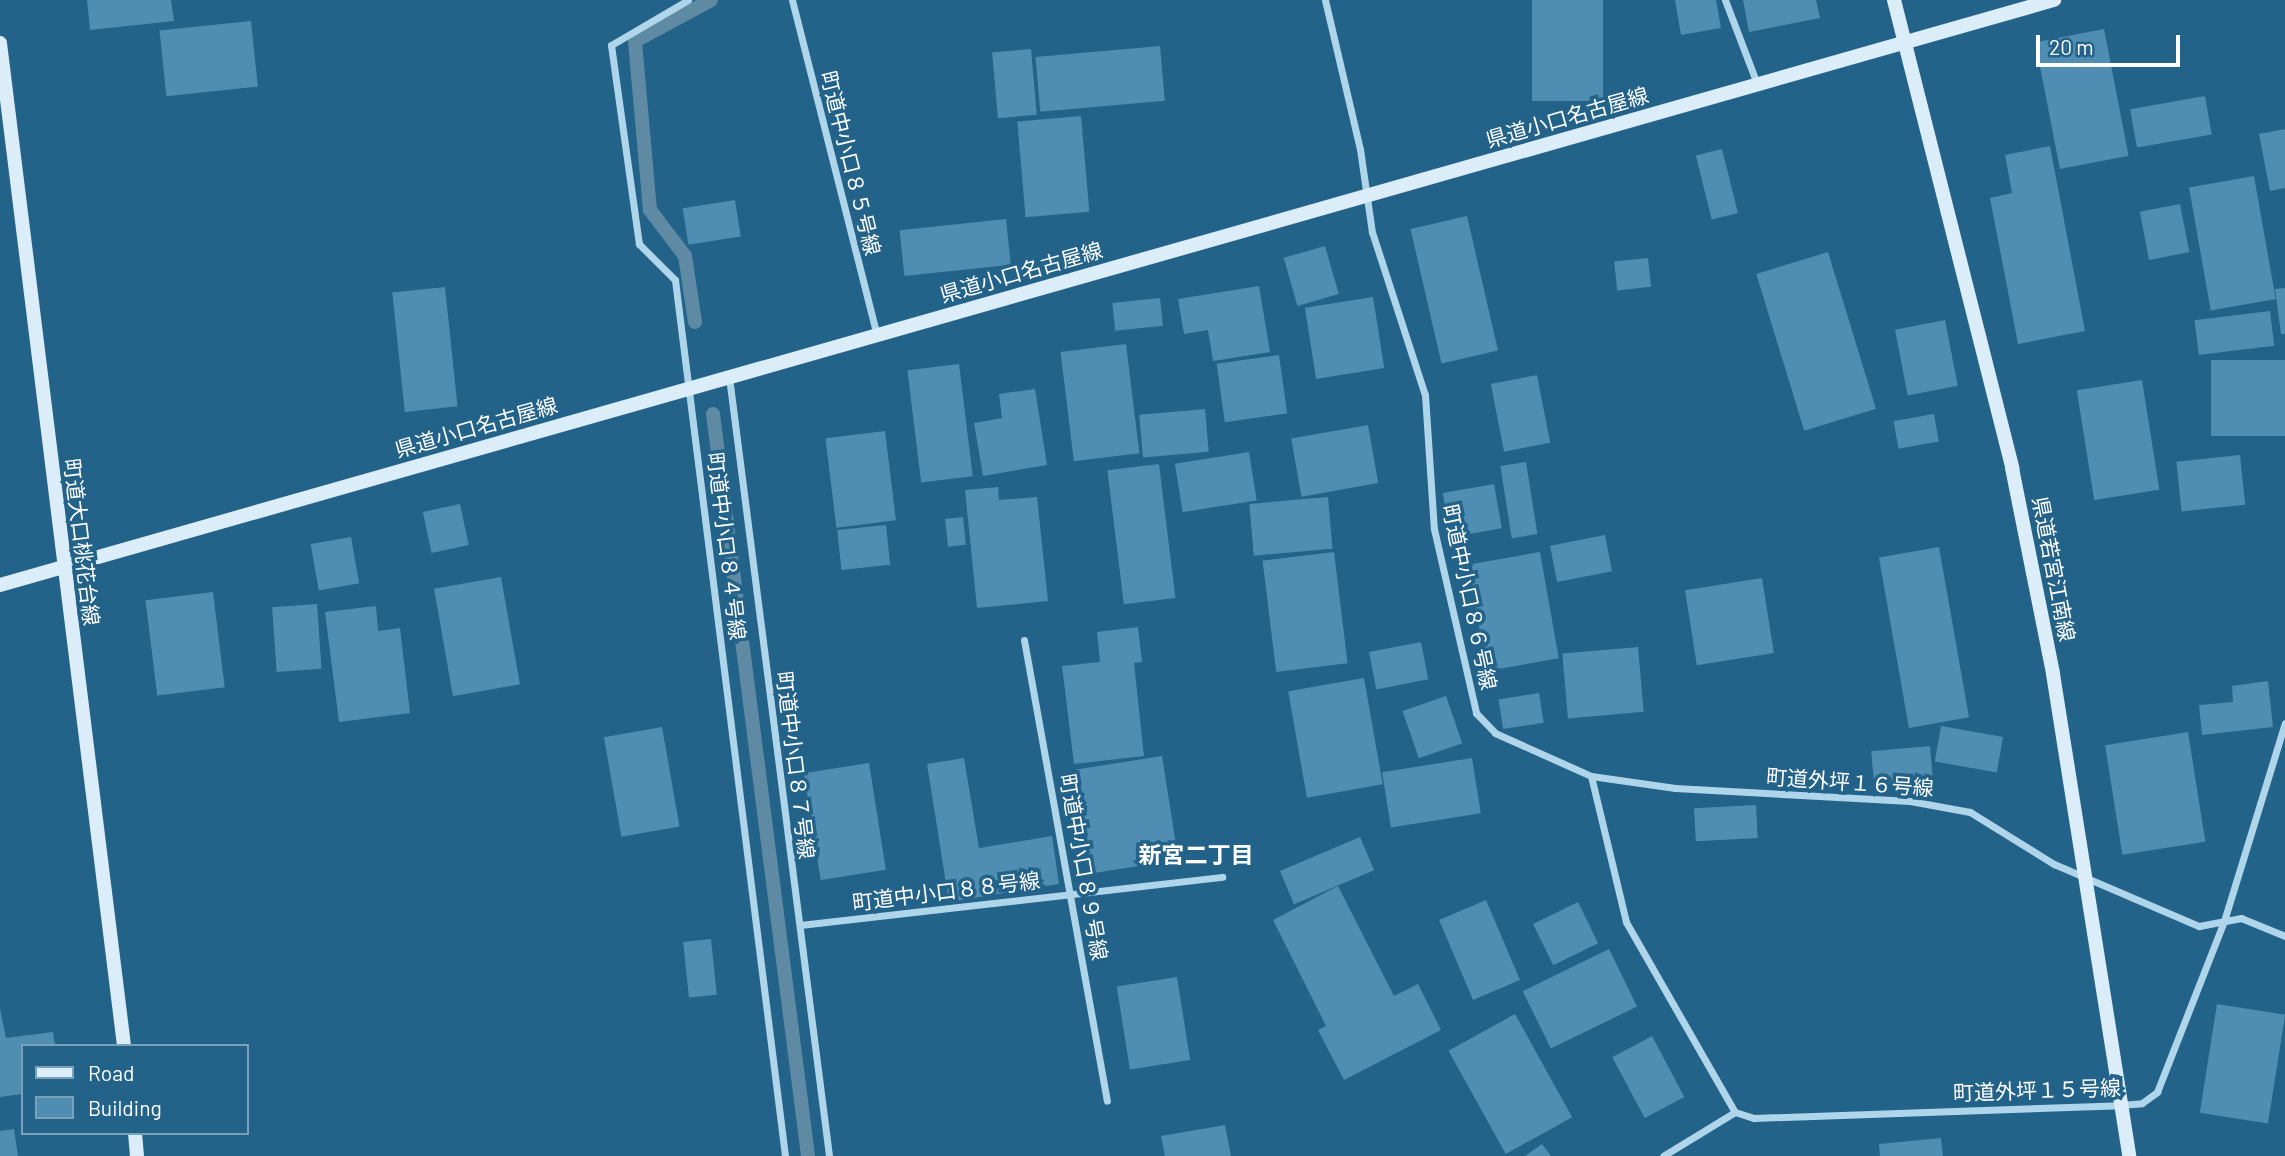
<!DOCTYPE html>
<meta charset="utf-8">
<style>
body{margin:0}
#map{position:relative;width:2285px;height:1156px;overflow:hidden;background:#236289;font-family:Barlow,"Noto Sans JP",sans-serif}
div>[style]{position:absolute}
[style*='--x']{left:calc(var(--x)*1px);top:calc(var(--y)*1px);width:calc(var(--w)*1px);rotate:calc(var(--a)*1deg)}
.stream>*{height:14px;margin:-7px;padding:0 7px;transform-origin:7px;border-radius:7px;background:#5f8aa4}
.building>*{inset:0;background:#508db2;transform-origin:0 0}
.street>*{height:7px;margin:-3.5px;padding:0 3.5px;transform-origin:3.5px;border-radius:3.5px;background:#afd5ea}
.secondary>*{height:14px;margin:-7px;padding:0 7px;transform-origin:7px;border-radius:7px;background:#daedf8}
span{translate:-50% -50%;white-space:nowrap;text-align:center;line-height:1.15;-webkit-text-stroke:7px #236289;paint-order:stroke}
.street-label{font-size:21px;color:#fff}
.neighbourhood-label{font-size:23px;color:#fff;font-weight:700}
.legend{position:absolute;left:21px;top:1044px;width:228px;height:91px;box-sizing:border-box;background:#236289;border:2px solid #7ba1b8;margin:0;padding:9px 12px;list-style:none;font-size:21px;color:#fff}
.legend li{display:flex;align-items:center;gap:14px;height:35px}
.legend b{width:35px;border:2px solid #7ba1b8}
.scale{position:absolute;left:2036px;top:35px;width:144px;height:32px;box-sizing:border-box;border:4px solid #fff;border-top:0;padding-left:9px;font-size:21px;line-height:24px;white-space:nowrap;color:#fff;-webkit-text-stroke:5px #236289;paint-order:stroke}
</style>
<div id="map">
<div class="stream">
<div style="--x:695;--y:322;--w:67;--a:-98.6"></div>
<div style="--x:685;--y:256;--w:58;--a:-127.3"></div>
<div style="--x:650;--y:210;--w:170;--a:-95.1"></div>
<div style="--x:635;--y:41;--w:86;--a:-28.3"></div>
<div style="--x:713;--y:414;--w:748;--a:82.7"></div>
</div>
<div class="building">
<div style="clip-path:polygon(87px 0,171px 0,174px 21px,90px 30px)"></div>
<div style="left:1532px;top:0;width:71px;height:101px"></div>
<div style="clip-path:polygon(1675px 0,1716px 0,1721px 28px,1681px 35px)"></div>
<div style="clip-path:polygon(1743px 0,1816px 0,1820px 18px,1749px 32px)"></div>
<div style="left:251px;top:21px;width:66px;height:92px;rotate:84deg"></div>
<div style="left:2104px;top:29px;width:129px;height:70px;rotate:79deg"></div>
<div style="left:1160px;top:46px;width:55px;height:125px;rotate:85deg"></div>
<div style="left:1031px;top:49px;width:66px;height:39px;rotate:85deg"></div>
<div style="left:2205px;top:96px;width:39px;height:76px;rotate:80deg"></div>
<div style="left:1081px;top:116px;width:96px;height:64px;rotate:85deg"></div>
<div style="clip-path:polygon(2285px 129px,2285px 188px,2270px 191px,2259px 134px)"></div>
<div style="clip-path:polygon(2050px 146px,2085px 331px,2018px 344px,1990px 198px,2012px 193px,2005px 155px)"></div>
<div style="left:1722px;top:149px;width:66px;height:27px;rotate:76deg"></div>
<div style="left:2254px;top:176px;width:125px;height:66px;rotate:80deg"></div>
<div style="left:735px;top:200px;width:37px;height:53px;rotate:81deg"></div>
<div style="left:2180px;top:204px;width:49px;height:41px;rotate:79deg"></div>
<div style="left:1467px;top:216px;width:138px;height:58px;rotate:77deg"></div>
<div style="left:1006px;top:219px;width:46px;height:107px;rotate:84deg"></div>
<div style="left:1325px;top:246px;width:50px;height:43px;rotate:74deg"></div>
<div style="left:1828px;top:252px;width:164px;height:75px;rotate:73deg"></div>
<div style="left:1648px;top:258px;width:29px;height:34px;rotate:84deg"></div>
<div style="clip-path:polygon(1259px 286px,1270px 352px,1213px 361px,1208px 330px,1184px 334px,1178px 299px)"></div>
<div style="left:445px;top:287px;width:120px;height:53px;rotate:84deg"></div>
<div style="clip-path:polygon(2285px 288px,2285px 334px,2281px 334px,2275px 289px)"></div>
<div style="left:1373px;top:297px;width:72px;height:69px;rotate:81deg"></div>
<div style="left:1160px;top:298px;width:28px;height:48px;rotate:84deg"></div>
<div style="left:2270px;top:311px;width:35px;height:76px;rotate:83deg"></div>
<div style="left:1945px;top:320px;width:67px;height:51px;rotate:79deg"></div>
<div style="left:1126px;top:344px;width:110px;height:66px;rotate:83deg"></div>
<div style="left:1279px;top:355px;width:59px;height:63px;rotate:82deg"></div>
<div style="left:2285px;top:360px;width:76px;height:74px;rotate:90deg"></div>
<div style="left:959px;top:364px;width:113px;height:52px;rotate:83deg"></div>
<div style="left:1537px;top:375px;width:69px;height:47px;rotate:79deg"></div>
<div style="left:2142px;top:380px;width:111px;height:66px;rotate:81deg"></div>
<div style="clip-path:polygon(1035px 389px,1047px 465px,983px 476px,974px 423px,1002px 418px,999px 394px)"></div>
<div style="left:1205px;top:409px;width:43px;height:66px;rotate:85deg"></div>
<div style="left:1934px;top:414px;width:28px;height:41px;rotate:80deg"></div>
<div style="left:1368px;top:425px;width:59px;height:78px;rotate:80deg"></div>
<div style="left:885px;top:431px;width:90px;height:60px;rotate:83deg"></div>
<div style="left:1249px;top:452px;width:49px;height:75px;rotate:81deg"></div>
<div style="left:2240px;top:455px;width:50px;height:64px;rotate:84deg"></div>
<div style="left:1526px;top:462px;width:73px;height:26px;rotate:81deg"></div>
<div style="left:1159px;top:464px;width:135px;height:52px;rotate:83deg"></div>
<div style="left:1494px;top:484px;width:45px;height:52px;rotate:80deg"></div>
<div style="clip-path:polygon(998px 487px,999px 500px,1037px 497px,1048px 601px,977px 608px,965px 490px)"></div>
<div style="left:1328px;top:497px;width:52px;height:79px;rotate:85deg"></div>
<div style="left:460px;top:504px;width:42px;height:38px;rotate:78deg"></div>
<div style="left:963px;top:517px;width:28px;height:18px;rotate:84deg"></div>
<div style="left:886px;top:525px;width:40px;height:49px;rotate:84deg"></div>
<div style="left:1605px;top:535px;width:37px;height:56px;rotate:79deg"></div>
<div style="left:351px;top:537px;width:47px;height:41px;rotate:80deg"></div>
<div style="left:1939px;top:547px;width:173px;height:61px;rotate:80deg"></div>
<div style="left:1334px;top:552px;width:112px;height:72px;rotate:83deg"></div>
<div style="left:1540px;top:552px;width:108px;height:73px;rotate:80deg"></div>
<div style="left:501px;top:577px;width:109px;height:68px;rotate:80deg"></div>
<div style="left:1762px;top:578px;width:76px;height:78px;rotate:81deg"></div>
<div style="left:213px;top:592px;width:96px;height:68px;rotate:83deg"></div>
<div style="left:317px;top:604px;width:65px;height:45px;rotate:86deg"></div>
<div style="clip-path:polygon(376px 606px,378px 631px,400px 628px,410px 713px,339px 722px,325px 612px)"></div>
<div style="clip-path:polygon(1138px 627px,1142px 662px,1134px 663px,1144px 756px,1074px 764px,1062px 666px,1100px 662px,1097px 632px)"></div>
<div style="left:1421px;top:642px;width:38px;height:53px;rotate:79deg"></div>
<div style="left:1638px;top:647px;width:65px;height:76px;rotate:85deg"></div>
<div style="left:1364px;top:678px;width:108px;height:77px;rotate:80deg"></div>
<div style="clip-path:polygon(2268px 681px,2273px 727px,2202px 735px,2199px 705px,2233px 702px,2232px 686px)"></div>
<div style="left:1539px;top:693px;width:30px;height:41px;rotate:81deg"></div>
<div style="left:1446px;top:696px;width:50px;height:46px;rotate:71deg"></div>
<div style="left:1941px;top:726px;width:63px;height:36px;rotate:10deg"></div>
<div style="left:662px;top:727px;width:101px;height:59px;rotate:80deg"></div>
<div style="left:2188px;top:732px;width:111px;height:84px;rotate:81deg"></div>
<div style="left:1930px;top:746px;width:35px;height:59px;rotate:85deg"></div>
<div style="left:1162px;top:756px;width:105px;height:87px;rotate:81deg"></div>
<div style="clip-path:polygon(964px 758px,979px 848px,1052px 836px,1059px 884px,949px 902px,927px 764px)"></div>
<div style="left:1472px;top:758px;width:56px;height:91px;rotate:81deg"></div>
<div style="left:869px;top:763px;width:108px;height:66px;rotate:81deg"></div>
<div style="left:1756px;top:805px;width:33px;height:62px;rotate:87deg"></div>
<div style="left:1360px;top:837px;width:36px;height:87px;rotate:67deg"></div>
<div style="clip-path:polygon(1338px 886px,1394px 996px,1418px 984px,1441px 1030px,1344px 1080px,1318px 1030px,1326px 1026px,1273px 920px)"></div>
<div style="left:1486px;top:900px;width:87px;height:51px;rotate:67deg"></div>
<div style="left:1578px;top:902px;width:46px;height:50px;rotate:64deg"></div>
<div style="left:711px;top:939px;width:56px;height:28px;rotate:84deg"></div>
<div style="left:1609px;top:949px;width:64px;height:96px;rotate:64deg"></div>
<div style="left:1177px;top:977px;width:84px;height:61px;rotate:81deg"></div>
<div style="left:2217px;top:1004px;width:69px;height:110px;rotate:9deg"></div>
<div style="clip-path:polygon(0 1008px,6px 1038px,53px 1032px,55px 1046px,23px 1046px,23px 1094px,0 1097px)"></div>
<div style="left:1515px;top:1014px;width:118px;height:76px;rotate:61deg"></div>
<div style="left:1652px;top:1036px;width:69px;height:45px;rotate:62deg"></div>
<div style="clip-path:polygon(1225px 1125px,1231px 1156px,1165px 1156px,1161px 1136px)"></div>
<div style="clip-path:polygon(14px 1129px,18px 1156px,0 1156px,0 1131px)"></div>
<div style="clip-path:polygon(1941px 1138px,1943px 1156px,1880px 1156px,1879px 1144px)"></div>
<div style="clip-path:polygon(1542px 1144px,1551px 1156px,1525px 1156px)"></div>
</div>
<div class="street">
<div style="--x:688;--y:0;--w:89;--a:149.7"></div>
<div style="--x:611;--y:45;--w:201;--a:82"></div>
<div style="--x:639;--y:244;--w:51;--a:45"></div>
<div style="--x:675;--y:280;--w:883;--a:82.84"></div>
<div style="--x:792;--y:0;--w:346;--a:75.8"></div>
<div style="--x:1325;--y:0;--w:153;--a:76.8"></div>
<div style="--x:1360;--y:149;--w:84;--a:81.8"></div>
<div style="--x:1372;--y:232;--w:171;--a:72"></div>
<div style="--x:1425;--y:395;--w:134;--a:86.2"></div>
<div style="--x:1434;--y:529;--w:189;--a:77.1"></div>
<div style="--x:1476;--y:713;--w:28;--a:46"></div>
<div style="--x:1495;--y:733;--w:105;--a:24.1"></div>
<div style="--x:1591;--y:776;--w:150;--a:76.5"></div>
<div style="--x:1626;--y:922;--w:219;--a:60.2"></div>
<div style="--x:1735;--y:1112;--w:84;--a:148.6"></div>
<div style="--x:1725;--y:0;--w:90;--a:69.1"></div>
<div style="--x:729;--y:377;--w:785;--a:82.68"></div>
<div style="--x:1024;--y:640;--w:468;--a:79.8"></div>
<div style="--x:1591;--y:776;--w:85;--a:8.1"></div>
<div style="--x:1675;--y:788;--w:235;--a:3.2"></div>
<div style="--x:1910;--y:801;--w:61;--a:10.4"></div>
<div style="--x:1970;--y:812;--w:99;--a:31.8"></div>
<div style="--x:2054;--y:864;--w:158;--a:23.2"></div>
<div style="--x:2199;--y:926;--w:43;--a:-10.8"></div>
<div style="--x:2241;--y:918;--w:48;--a:22.2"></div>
<div style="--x:800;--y:925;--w:425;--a:-6.5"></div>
<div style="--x:1735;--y:1112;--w:20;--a:18"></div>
<div style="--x:1754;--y:1118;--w:367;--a:-2"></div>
<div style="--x:2121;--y:1105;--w:21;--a:-5"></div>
<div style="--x:2142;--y:1103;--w:19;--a:-36"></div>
<div style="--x:2157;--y:1092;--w:184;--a:-68.6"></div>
<div style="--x:2224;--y:921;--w:207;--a:-72.9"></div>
</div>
<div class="secondary">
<div style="--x:1894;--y:0;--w:483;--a:75.8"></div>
<div style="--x:2012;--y:468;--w:210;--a:78.7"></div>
<div style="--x:2053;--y:674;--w:488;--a:81"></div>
<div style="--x:0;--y:43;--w:1011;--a:82.95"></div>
<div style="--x:0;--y:585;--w:2136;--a:-15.9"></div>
<div style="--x:135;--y:1133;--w:23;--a:85"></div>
</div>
<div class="street-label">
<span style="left:1567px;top:117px;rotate:-16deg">県道小口名古屋線</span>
<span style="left:851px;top:163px;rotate:76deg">町道中小口８５号線</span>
<span style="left:1021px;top:272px;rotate:-16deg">県道小口名古屋線</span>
<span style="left:476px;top:427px;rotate:-16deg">県道小口名古屋線</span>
<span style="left:82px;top:542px;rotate:83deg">町道大口桃花台線</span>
<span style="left:727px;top:546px;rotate:83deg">町道中小口８４号線</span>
<span style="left:2054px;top:569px;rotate:79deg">県道若宮江南線</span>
<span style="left:1470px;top:597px;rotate:78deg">町道中小口８６号線</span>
<span style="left:796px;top:765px;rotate:83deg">町道中小口８７号線</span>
<span style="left:1850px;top:782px;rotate:4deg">町道外坪１６号線</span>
<span style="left:1084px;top:867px;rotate:80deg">町道中小口８９号線</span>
<span style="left:946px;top:891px;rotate:-7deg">町道中小口８８号線</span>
<span style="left:2037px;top:1090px;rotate:-2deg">町道外坪１５号線</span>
</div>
<div class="neighbourhood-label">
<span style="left:1196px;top:854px">新宮二丁目</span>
</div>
<ul class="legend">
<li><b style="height:9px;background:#daedf8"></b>Road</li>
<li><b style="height:19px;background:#508db2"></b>Building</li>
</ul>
<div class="scale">20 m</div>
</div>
